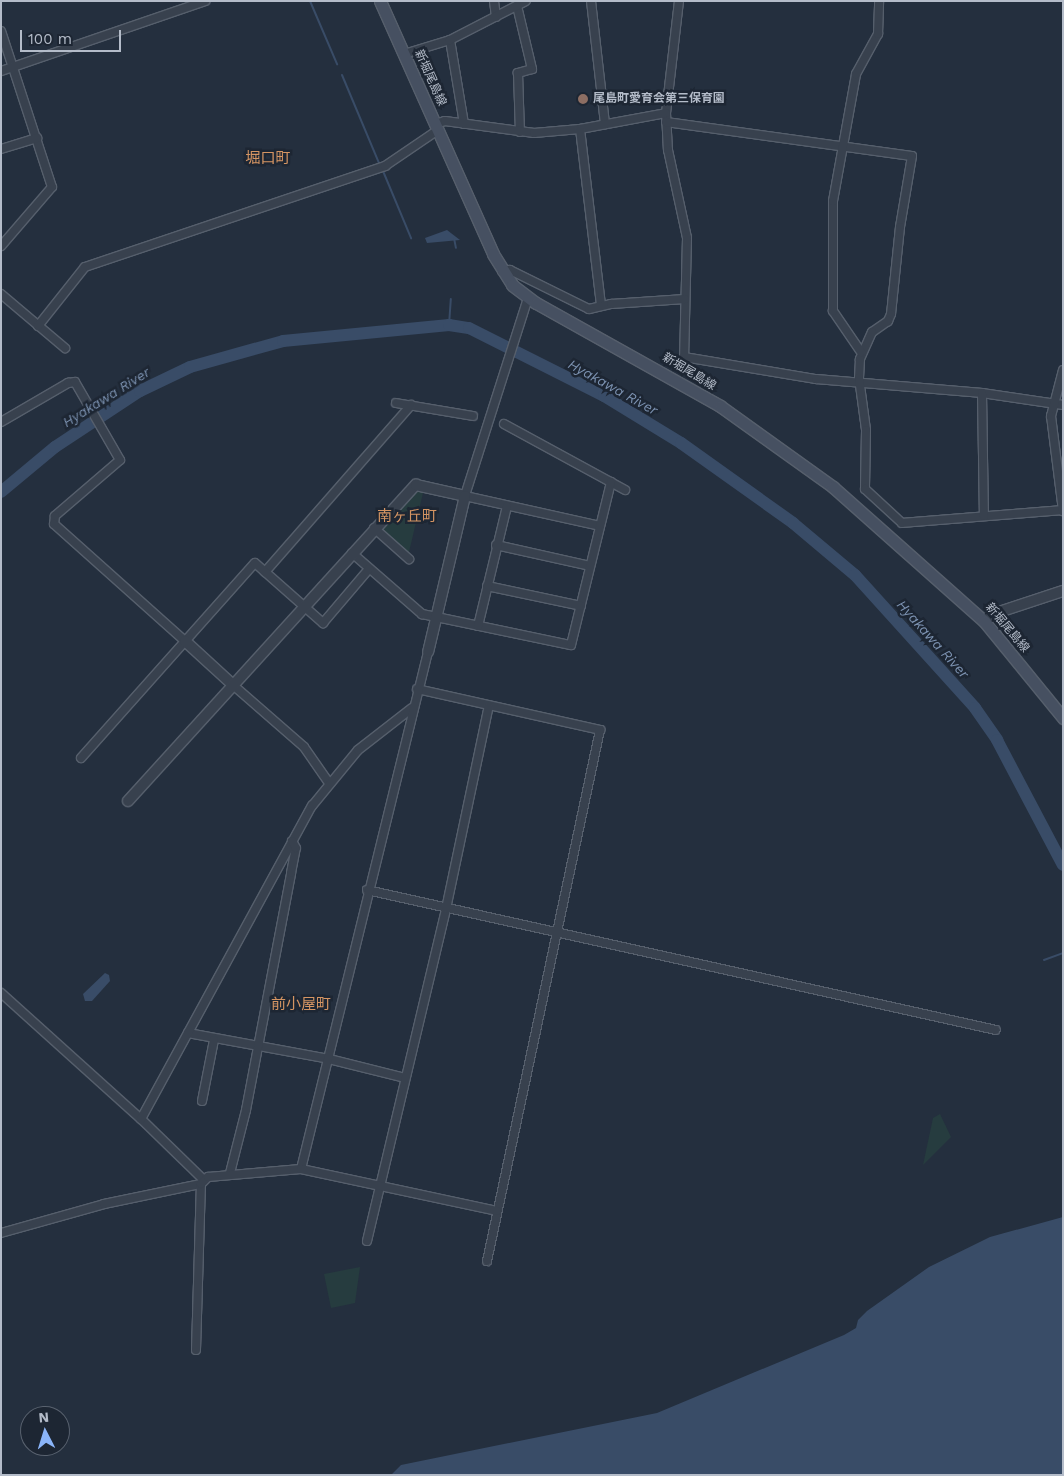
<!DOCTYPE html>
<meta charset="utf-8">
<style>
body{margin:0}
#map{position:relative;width:1064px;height:1476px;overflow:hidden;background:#242f3e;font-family:"Work Sans","Noto Sans JP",sans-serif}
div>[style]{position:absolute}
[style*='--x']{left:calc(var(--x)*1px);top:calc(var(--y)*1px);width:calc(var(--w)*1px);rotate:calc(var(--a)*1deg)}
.green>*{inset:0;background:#263c3f}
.water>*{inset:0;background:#394c67}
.stream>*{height:2px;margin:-1px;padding:0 1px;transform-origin:1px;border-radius:1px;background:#394c67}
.river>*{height:12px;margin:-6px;padding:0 6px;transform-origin:6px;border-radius:6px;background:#394c67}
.roads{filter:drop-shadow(1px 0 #565f6c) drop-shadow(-1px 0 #565f6c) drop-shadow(0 1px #565f6c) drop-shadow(0 -1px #565f6c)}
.minor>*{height:8px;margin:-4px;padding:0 4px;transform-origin:4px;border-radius:4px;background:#38414e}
.tertiary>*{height:10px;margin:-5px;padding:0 5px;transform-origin:5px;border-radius:5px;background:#38414e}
.secondary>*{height:11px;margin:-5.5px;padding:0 5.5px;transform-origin:5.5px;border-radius:5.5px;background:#465061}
.dots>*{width:14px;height:14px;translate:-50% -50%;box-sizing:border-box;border:2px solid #1d2633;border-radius:50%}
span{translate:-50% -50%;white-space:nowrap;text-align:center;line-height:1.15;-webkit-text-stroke:5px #1d2633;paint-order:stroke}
.street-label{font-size:12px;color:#b4bcc9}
.poi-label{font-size:12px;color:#b4bcc9;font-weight:700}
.left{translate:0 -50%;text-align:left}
.water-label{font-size:14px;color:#7c92b1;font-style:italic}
.quarter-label{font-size:15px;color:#d59563}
.frame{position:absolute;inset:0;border:2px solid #b4bcc9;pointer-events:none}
.north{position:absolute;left:20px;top:1406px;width:50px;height:50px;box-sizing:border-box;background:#1d2633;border:1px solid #59626f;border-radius:50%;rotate:355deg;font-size:14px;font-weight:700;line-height:20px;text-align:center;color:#b4bcc9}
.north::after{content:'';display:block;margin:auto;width:18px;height:22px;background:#8ab4f8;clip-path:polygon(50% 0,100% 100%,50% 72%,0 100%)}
.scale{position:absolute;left:20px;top:30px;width:101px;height:22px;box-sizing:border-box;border:2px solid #b4bcc9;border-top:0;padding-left:6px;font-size:15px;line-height:18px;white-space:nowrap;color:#b4bcc9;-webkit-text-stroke:4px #1d2633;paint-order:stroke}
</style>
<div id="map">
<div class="green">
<div style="clip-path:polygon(416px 489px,423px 493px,409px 552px,405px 554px,380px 531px)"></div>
<div style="clip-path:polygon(940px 1114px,951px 1137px,923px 1165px,933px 1118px)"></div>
<div style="clip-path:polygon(360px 1267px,355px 1303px,331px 1308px,324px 1274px)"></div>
</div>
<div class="water">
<div style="clip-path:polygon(447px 230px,460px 240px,427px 243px,425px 238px)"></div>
<div style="clip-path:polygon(105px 973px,109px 975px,110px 981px,92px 1001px,85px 1001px,83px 994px)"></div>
<div style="clip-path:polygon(1063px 1217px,1063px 1475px,391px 1475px,401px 1465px,657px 1413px,844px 1335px,856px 1328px,858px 1320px,867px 1311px,929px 1267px,990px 1237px)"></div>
</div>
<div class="stream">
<div style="--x:310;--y:1;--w:69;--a:66.8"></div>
<div style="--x:342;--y:75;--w:95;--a:67.2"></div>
<div style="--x:383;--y:171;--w:73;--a:67.3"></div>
<div style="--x:454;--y:238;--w:10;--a:79"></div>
<div style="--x:449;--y:325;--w:26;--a:-86"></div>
<div style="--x:1044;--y:960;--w:20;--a:-20"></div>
</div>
<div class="river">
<div style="--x:1;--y:492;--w:70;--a:-39.8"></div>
<div style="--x:55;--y:447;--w:102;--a:-33.4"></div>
<div style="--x:140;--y:391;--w:55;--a:-25.6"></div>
<div style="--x:190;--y:367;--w:97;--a:-15.6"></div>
<div style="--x:283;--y:341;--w:167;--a:-5.5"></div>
<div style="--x:449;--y:325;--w:20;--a:9"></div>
<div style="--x:469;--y:328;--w:151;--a:26.7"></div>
<div style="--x:604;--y:396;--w:90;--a:31.4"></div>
<div style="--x:681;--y:443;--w:138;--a:35.5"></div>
<div style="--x:793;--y:523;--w:81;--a:40"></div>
<div style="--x:855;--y:575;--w:179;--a:47.9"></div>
<div style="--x:975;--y:708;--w:39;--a:55"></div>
<div style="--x:997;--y:740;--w:141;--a:62.2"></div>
</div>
<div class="roads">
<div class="minor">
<div style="--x:494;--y:1;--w:16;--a:83"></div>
<div style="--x:591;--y:1;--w:124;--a:83.5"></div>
<div style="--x:679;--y:1;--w:113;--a:96.6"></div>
<div style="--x:666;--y:113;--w:37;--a:87"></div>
<div style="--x:668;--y:150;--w:90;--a:77.8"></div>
<div style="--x:687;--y:238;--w:119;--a:91.4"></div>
<div style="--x:684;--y:357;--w:134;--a:9.5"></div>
<div style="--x:816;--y:379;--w:167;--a:4.8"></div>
<div style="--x:982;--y:393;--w:82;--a:8.4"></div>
<div style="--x:517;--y:6;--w:65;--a:76.6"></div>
<div style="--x:532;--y:69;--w:15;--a:164"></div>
<div style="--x:518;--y:73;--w:59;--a:88.1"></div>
<div style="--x:1;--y:31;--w:164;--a:71.9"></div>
<div style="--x:52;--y:187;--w:78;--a:130.8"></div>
<div style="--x:450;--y:40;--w:85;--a:80.5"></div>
<div style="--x:404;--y:54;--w:48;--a:-16.9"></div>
<div style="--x:450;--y:40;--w:85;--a:-27.2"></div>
<div style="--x:1;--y:71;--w:216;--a:-18.9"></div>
<div style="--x:666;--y:122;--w:248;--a:7.9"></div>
<div style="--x:912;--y:156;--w:72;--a:99.6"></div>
<div style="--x:900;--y:227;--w:87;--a:95.9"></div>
<div style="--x:891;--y:314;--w:8;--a:113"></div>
<div style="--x:888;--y:321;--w:19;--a:145"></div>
<div style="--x:872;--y:332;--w:30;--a:114"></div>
<div style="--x:860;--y:359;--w:19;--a:93"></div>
<div style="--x:859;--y:378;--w:52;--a:82.3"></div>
<div style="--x:866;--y:430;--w:59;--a:91"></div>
<div style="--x:865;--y:489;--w:50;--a:42.6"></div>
<div style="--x:902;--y:523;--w:161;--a:-4.6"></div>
<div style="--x:435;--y:124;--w:10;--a:-17"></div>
<div style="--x:445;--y:121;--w:90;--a:7.7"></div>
<div style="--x:534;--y:133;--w:46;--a:-5"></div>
<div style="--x:580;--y:129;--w:87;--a:-10.5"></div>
<div style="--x:580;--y:129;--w:177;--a:83.2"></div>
<div style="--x:1;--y:149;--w:38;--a:-17"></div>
<div style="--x:502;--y:271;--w:8;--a:-7"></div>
<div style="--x:510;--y:270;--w:88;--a:26.3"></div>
<div style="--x:589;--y:309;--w:23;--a:-13"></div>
<div style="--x:611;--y:304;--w:74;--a:-3.9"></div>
<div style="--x:1;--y:294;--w:84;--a:40.2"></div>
<div style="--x:528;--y:298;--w:208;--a:107.7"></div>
<div style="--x:465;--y:496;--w:138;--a:12.5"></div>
<div style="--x:38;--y:326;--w:75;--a:-51.5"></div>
<div style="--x:85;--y:267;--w:317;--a:-18.6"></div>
<div style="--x:385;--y:166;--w:64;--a:-34.2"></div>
<div style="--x:861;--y:352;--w:50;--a:-124.3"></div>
<div style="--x:833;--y:311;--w:110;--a:-90"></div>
<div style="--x:833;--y:201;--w:129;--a:-79.7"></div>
<div style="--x:856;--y:74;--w:46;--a:-61.2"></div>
<div style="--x:878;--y:34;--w:33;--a:-88"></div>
<div style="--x:1063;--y:370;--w:48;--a:104.6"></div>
<div style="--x:1051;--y:416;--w:96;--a:82.8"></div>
<div style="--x:982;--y:393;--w:123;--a:89.1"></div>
<div style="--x:396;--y:403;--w:78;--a:9.6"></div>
<div style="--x:1;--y:422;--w:78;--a:-30.2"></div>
<div style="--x:68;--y:383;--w:7;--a:-8"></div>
<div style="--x:75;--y:382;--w:90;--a:60"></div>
<div style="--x:120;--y:460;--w:86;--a:139.3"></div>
<div style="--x:55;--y:516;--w:8;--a:97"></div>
<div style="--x:54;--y:524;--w:176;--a:41.8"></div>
<div style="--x:504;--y:424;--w:138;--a:28.6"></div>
<div style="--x:374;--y:528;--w:47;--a:41.5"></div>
<div style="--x:496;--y:545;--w:96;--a:12.6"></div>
<div style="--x:352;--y:553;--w:93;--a:41.1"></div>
<div style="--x:422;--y:614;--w:152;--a:11.8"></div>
<div style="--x:571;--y:645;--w:168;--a:-76.2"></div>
<div style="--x:265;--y:572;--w:222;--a:-48.8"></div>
<div style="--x:487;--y:586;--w:96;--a:12"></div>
<div style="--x:478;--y:626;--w:123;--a:-76.4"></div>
<div style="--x:233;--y:685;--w:94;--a:41.1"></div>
<div style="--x:304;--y:747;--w:44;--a:55.2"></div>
<div style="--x:417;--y:689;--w:188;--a:12.6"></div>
<div style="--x:600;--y:730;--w:543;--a:102.01"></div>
<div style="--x:81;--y:758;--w:261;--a:-48.3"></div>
<div style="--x:255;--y:563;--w:91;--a:41.4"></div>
<div style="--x:323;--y:623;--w:71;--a:-49.6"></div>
<div style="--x:367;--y:890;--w:644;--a:12.55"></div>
<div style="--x:1;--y:993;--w:188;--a:42"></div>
<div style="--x:141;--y:1119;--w:88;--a:44.1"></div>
<div style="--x:188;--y:1033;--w:143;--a:10.4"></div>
<div style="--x:329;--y:1059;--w:78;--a:14"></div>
<div style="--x:202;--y:1101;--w:62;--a:-78.9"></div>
<div style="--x:141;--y:1119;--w:357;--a:-61.4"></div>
<div style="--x:312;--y:806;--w:72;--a:-50.6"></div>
<div style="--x:358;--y:750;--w:68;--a:-37.9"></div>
<div style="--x:301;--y:1169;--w:532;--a:-76.2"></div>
<div style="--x:230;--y:1173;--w:65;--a:-75.7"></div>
<div style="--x:246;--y:1110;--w:241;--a:-79.2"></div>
<div style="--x:291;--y:873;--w:25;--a:-79"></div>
<div style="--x:296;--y:848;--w:8;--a:-120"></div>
<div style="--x:1;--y:1233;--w:107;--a:-15.7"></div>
<div style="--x:104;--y:1204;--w:99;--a:-11.7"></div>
<div style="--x:367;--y:1241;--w:341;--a:-76.6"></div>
<div style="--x:446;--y:909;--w:208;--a:-78.1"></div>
<div style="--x:196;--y:1350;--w:166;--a:-88.3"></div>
<div style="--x:201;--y:1184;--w:10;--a:-45"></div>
<div style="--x:208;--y:1177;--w:93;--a:-4.9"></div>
<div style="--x:301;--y:1169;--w:200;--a:12.1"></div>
</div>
<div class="tertiary">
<div style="--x:984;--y:621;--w:14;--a:-34"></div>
<div style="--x:996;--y:613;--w:71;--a:-18.2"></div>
<div style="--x:185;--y:641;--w:65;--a:42.5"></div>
<div style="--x:128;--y:801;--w:428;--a:-47.7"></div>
<div style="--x:416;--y:485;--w:50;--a:12.7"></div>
<div style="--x:465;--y:496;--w:160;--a:103.3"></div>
</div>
<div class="secondary">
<div style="--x:380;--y:1;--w:277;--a:65.9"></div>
<div style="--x:493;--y:254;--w:36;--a:58"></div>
<div style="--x:512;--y:285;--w:30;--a:37"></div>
<div style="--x:536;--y:303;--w:211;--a:29.2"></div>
<div style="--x:720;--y:406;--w:139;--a:35.6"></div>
<div style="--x:833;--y:487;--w:202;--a:41.6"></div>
<div style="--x:984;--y:621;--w:125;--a:50.8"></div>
</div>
</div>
<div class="dots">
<div style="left:583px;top:99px;background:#8d6e63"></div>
</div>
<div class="street-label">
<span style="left:430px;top:78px;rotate:66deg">新堀尾島線</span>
<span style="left:689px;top:372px;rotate:31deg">新堀尾島線</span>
<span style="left:1007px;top:628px;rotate:50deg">新堀尾島線</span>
</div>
<div class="poi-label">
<span class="left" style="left:593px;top:99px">尾島町愛育会第三保育園</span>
</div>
<div class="water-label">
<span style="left:613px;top:387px;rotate:29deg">Hyakawa River</span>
<span style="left:106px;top:397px;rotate:-32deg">Hyakawa River</span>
<span style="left:933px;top:639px;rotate:48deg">Hyakawa River</span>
</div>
<div class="quarter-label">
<span style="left:268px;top:159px">堀口町</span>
<span style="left:407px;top:517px">南ヶ丘町</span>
<span style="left:301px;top:1005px">前小屋町</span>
</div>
<div class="frame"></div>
<div class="north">N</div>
<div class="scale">100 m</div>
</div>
